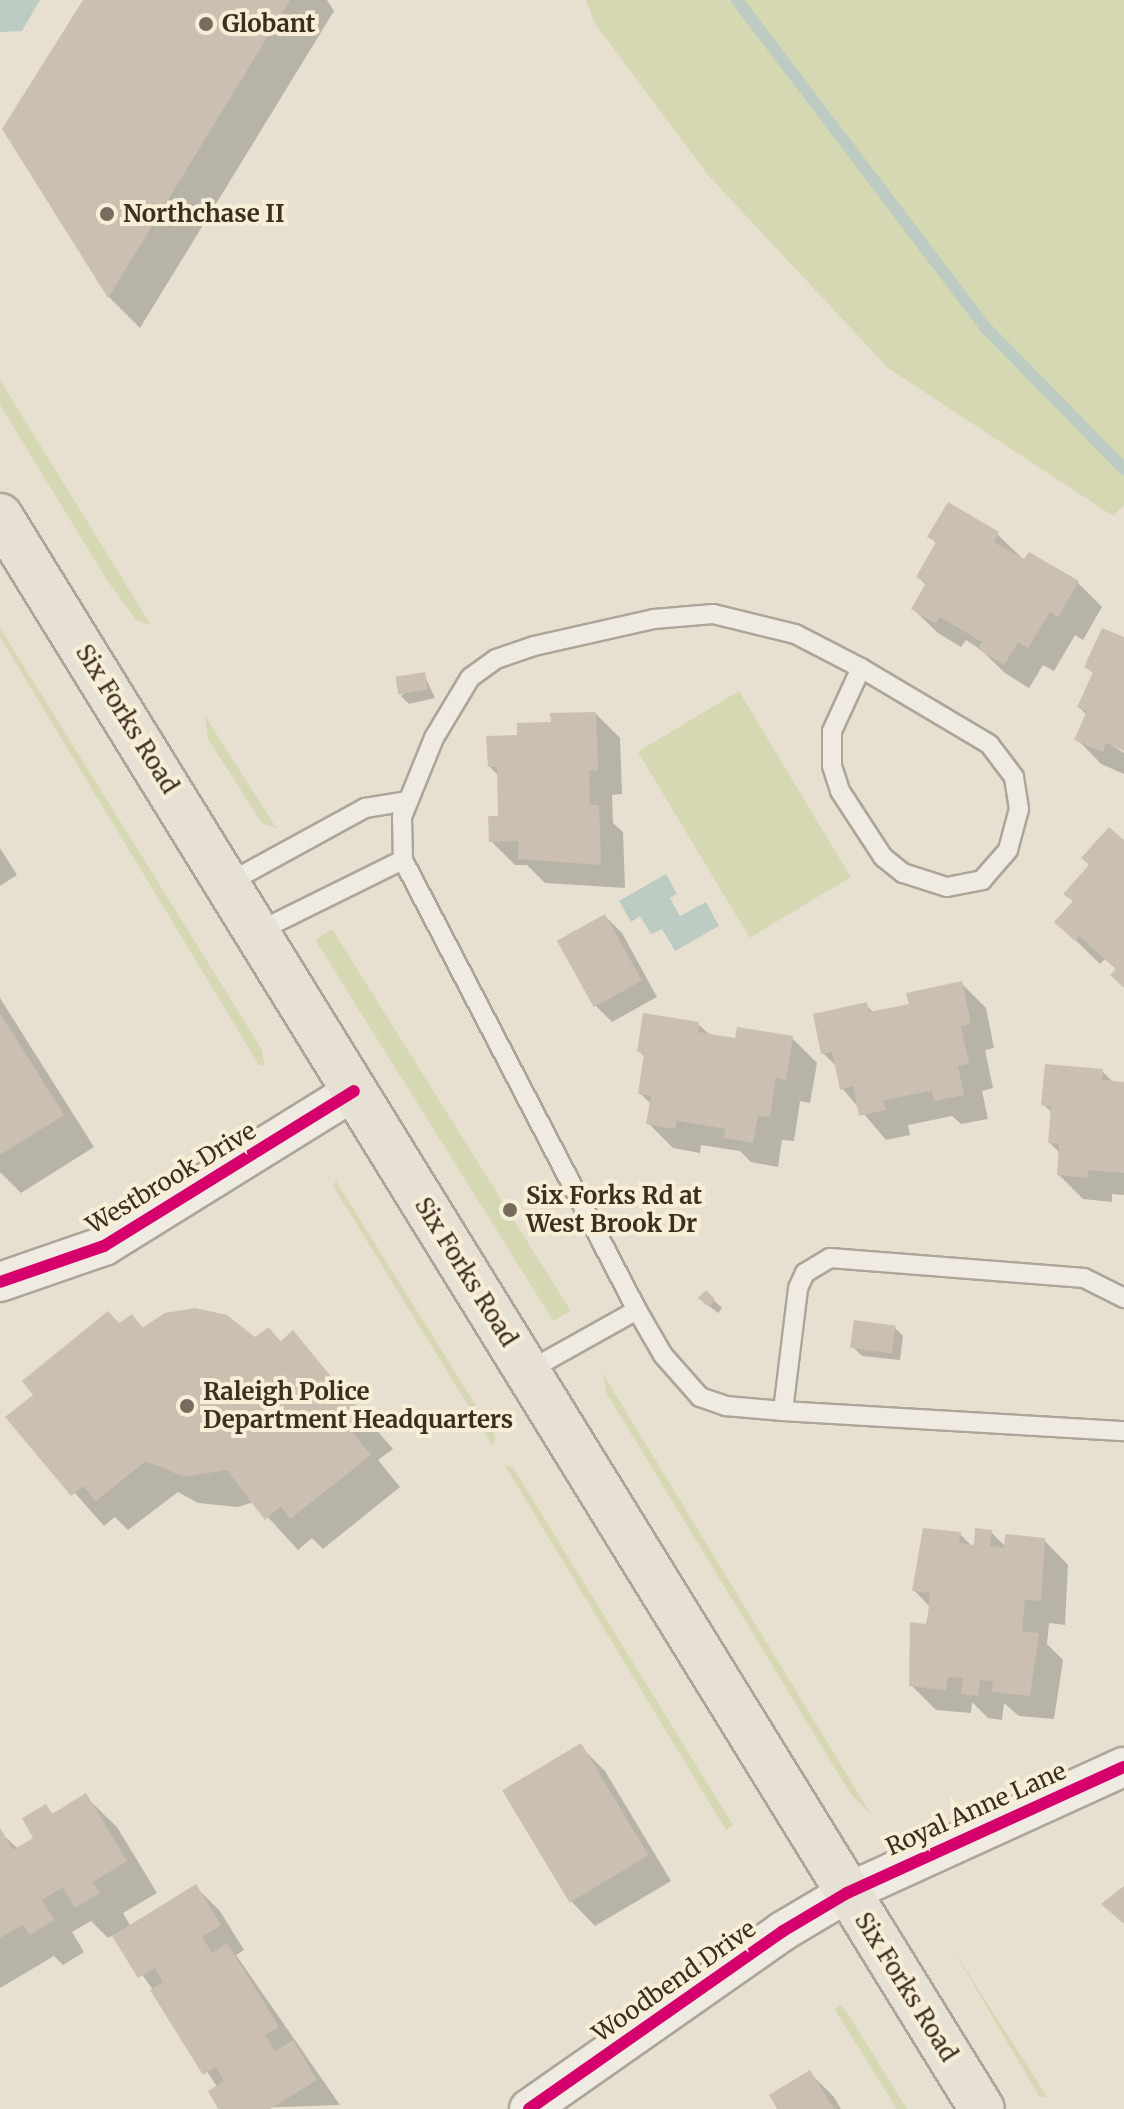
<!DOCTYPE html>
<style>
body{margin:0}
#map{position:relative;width:1124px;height:2109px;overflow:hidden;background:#e7e0d1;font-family:Merriweather,serif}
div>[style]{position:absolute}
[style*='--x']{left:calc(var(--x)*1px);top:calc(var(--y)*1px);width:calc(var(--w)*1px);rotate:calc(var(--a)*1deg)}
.green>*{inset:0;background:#d6d7b3;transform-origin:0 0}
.water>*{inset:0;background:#bcccc2}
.shadow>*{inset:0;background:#0003}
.stream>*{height:12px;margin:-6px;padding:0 6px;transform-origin:6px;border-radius:6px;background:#bcccc2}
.building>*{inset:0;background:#cbbfb2;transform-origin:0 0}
.roads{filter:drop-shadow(2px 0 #ada599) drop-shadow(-2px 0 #ada599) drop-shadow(0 2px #ada599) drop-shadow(0 -2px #ada599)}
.service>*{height:18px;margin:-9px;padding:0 9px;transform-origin:9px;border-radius:9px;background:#efebe3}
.minor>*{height:38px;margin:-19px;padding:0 19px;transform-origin:19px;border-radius:19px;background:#efebe3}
.primary>*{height:44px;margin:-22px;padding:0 22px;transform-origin:22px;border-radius:22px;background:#e6e1d4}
.cycleway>*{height:12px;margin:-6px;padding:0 6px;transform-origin:6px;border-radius:6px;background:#d6006c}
.dots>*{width:22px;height:22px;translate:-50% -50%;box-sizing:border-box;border:4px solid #f7eed8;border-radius:50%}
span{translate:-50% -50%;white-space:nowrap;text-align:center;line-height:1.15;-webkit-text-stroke:8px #f7eed8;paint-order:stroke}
.poi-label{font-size:24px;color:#3d2e20;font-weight:700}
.left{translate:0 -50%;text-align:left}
.street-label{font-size:24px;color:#3d2e20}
</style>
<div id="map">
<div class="green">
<div style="clip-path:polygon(586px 0,1124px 0,1124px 505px,1113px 516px,888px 368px,707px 174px,594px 22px)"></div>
<div style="clip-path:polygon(0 380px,151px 625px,137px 621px,107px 580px,0 405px)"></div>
<div style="clip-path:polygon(0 628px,261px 1048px,265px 1065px,259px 1065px,0 637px)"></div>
<div style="left:739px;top:691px;width:217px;height:118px;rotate:59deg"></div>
<div style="clip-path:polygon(205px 716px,277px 829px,262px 823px,208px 739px)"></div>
<div style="left:332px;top:929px;width:450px;height:20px;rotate:58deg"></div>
<div style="clip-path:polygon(336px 1181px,495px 1436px,493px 1446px,333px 1186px)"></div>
<div style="clip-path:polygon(602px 1372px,872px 1816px,850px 1793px,607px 1394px)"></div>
<div style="clip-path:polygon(504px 1464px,514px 1469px,733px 1825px,726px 1830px)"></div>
<div style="clip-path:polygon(952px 1948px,1048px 2098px,1039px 2096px)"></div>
<div style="clip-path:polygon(840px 2005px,847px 2012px,907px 2109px,897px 2109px,835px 2010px)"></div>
</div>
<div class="water">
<div style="clip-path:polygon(0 0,40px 0,22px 31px,0 32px)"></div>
<div style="clip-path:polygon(666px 874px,677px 894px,670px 898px,680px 916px,706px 902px,719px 926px,675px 951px,662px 929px,651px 934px,640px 916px,631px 922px,619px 901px)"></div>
</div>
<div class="shadow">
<div style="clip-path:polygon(85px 0,327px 0,334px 11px,140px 328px,109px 297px,5px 129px)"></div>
<div style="clip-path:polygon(997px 534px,1022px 558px,1078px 583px,1102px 607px,1083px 640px,1075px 635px,1054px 671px,1043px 665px,1029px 688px,1005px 673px,980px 649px,966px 640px,961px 647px,938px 633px,913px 609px,927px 586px,918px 577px,937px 544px,930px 537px)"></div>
<div style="clip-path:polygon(1124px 640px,1124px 749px,1107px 742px,1124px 753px,1124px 774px,1101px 764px,1077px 739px,1087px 715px,1079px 707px,1094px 674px,1086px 667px)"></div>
<div style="clip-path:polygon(424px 674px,435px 698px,409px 704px,401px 696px)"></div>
<div style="clip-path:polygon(596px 714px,620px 738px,622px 794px,612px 795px,613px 823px,623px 832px,625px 888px,545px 883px,527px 865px,515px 865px,491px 841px,501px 818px,499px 776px,489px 766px,519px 737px)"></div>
<div style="clip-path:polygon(1124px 843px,1124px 987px,1117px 970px,1105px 959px,1100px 964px,1057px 922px)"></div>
<div style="clip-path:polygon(0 848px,17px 875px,0 886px)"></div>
<div style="clip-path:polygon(605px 916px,622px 933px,657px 997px,612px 1022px,595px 1005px)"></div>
<div style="clip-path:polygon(961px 983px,986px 1008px,994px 1048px,985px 1050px,993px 1088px,982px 1091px,988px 1119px,961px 1124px,952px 1116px,908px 1125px,910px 1135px,886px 1140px,842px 1088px,837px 1067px,823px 1053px,866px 1005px,874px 1013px,911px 1006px)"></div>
<div style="clip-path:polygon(0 998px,94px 1147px,21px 1193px,0 1172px)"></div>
<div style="clip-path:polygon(698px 1024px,711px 1036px,737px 1041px,792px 1038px,817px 1063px,810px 1103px,800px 1101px,794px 1141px,782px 1140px,778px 1167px,751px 1162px,740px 1151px,701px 1145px,700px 1153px,673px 1148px,649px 1124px,652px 1105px,640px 1093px,646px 1058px,639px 1051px)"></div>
<div style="clip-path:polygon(1102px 1071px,1114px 1083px,1124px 1084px,1124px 1195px,1112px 1194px,1112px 1202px,1083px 1199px,1059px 1175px,1060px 1153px,1050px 1143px,1052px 1113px,1043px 1104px)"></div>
<div style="clip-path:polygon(706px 1293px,722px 1308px,718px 1313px,709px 1306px)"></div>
<div style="clip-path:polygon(132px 1316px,144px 1329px,255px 1339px,269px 1329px,282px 1343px,293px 1333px,393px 1449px,378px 1460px,400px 1487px,323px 1549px,312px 1538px,298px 1550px,254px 1502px,238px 1507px,198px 1503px,178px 1492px,128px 1530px,115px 1517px,104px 1526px,8px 1417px)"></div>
<div style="clip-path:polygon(895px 1328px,903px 1336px,900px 1360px,862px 1356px,854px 1348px)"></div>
<div style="clip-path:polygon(991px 1532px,1006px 1547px,1044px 1540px,1068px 1565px,1065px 1625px,1049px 1623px,1047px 1644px,1063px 1660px,1054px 1719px,1019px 1716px,1004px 1703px,1002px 1720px,988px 1718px,972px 1702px,971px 1713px,936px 1710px,911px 1685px,930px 1607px,914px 1590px,960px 1534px,975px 1549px)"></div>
<div style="clip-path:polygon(580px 1746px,605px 1771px,671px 1881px,595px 1926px,571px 1901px,505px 1790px)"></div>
<div style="clip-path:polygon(85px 1796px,117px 1827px,157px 1893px,123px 1913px,131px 1927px,196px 1887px,220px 1911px,244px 1950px,236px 1955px,340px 2105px,221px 2109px,218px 2088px,153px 1990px,114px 1935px,108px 1938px,91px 1921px,72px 1932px,84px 1952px,63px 1965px,54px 1956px,0 1988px,0 1832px,18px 1849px,36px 1839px,46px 1807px,54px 1815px)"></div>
<div style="clip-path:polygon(809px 2072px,834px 2097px,841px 2109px,779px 2109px)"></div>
</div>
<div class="stream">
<div style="--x:737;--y:0;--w:410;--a:52.8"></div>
<div style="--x:985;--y:327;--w:199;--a:45.6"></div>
</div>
<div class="building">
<div style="clip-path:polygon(83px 0,290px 0,108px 298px,2px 129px)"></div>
<div style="clip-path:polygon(948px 502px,999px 532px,994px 542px,1024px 559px,1029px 552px,1079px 581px,1058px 617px,1050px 612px,1028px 648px,1018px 642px,1004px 665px,978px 649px,982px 642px,940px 617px,936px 624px,911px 609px,926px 583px,916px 577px,936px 542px,927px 537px)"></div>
<div style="clip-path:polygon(1102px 628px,1124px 637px,1124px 751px,1106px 743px,1103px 752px,1074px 740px,1087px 711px,1077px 707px,1093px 672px,1084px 667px)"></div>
<div style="left:425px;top:672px;width:18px;height:30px;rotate:81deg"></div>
<div style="clip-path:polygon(596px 712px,598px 770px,589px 771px,590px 805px,599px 805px,601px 865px,518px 859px,518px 841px,489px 842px,488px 816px,498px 816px,497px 766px,488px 767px,486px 736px,517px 735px,517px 723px,551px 722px,550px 713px)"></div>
<div style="clip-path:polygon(1109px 827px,1124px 840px,1124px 988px,1110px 975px,1116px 969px,1079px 936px,1075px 941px,1054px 922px,1073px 901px,1063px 894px,1089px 865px,1081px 858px)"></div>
<div style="left:605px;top:914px;width:76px;height:55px;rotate:61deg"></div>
<div style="clip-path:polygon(962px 981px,971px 1024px,961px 1026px,969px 1064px,958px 1066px,964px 1095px,934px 1101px,932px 1091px,884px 1100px,886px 1110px,859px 1116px,853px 1086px,840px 1090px,832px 1052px,821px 1054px,813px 1014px,867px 1002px,869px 1012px,909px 1004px,906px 993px)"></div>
<div style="clip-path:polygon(0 1013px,64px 1115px,0 1155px)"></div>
<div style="clip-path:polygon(643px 1013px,699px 1022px,698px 1032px,735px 1038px,737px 1027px,793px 1036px,786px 1080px,776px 1078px,770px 1117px,758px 1116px,753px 1143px,724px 1138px,725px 1129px,677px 1121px,675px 1129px,646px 1124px,651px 1096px,638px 1094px,644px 1053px,637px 1052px)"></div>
<div style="clip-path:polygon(1045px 1064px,1103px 1069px,1102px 1080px,1124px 1082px,1124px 1173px,1088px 1170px,1088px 1178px,1057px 1175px,1059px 1144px,1048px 1143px,1051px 1106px,1041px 1105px)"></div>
<div style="clip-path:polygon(706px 1290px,715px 1299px,709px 1307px,698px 1298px)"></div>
<div style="clip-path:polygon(195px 1308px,227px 1315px,255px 1337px,269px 1327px,280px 1342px,293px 1330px,364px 1417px,349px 1428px,371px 1455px,290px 1519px,281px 1506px,265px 1520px,227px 1470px,184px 1477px,146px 1461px,96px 1501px,83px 1486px,71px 1496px,5px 1417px,33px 1395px,22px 1381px,108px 1311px,119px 1323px,132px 1314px,142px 1328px,165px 1313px)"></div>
<div style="left:854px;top:1320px;width:42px;height:28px;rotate:8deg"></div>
<div style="clip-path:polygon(923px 1528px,961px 1532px,959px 1543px,974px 1545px,975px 1528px,992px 1530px,990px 1546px,1004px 1548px,1005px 1534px,1045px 1538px,1041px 1601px,1025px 1600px,1022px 1631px,1039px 1633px,1030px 1696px,992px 1692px,993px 1681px,980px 1680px,978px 1696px,961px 1694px,963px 1678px,948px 1677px,946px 1690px,909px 1686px,910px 1622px,927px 1624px,930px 1593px,912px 1591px)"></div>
<div style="left:581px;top:1743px;width:131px;height:92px;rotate:59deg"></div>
<div style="clip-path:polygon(86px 1793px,127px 1861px,93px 1882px,100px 1893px,75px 1908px,63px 1887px,42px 1900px,54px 1920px,30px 1935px,23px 1925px,0 1938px,0 1828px,13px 1850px,33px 1838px,22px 1818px,46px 1804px,52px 1814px)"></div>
<div style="clip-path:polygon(196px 1884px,221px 1925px,202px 1937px,212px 1953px,227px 1943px,279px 2027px,265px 2035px,275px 2051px,293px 2040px,317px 2080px,270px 2109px,218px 2109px,208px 2091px,224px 2081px,216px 2067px,203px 2075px,150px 1990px,163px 1982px,155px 1968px,138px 1978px,112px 1936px)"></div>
<div style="clip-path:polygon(1124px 1886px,1124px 1924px,1101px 1904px)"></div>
<div style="clip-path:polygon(810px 2070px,834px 2109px,777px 2109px,769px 2095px)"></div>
</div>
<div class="roads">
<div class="service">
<div style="--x:861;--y:668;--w:69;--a:114.7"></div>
<div style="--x:832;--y:731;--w:35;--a:90"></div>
<div style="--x:832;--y:766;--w:26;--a:72"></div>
<div style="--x:840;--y:791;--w:79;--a:56.9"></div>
<div style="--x:883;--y:857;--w:26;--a:39"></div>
<div style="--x:903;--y:873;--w:46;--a:17.7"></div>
<div style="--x:947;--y:887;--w:36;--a:-11"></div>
<div style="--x:982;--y:880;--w:40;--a:-49"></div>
<div style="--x:1008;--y:850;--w:42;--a:-75"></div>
<div style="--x:1019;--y:809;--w:32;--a:-99"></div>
<div style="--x:1014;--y:777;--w:41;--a:-127.1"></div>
<div style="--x:989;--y:744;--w:149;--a:-149.3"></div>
<div style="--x:861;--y:668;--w:74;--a:-152.7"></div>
<div style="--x:795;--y:634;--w:84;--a:-166.3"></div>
<div style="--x:713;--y:614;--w:59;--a:175.2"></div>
<div style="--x:654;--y:619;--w:123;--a:167.3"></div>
<div style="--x:534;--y:646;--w:40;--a:161.1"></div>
<div style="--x:496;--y:659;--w:32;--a:144"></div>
<div style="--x:470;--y:678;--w:70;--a:121"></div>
<div style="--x:434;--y:738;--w:85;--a:112.1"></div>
<div style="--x:402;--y:817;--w:43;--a:88.7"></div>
<div style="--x:403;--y:860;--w:507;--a:62.53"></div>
<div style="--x:637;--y:1310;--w:52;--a:60"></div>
<div style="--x:663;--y:1355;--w:56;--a:48.6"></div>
<div style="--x:700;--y:1397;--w:28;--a:19"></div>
<div style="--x:726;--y:1406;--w:57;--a:5"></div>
<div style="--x:783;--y:1411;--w:342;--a:3.4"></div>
<div style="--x:228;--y:883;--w:156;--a:-28.7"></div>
<div style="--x:365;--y:808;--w:44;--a:-9.2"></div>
<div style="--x:257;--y:932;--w:163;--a:-26.3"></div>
<div style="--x:528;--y:1371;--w:125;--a:-29.2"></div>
<div style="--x:783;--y:1411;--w:124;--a:-83"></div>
<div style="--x:798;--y:1288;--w:17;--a:-65"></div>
<div style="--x:805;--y:1273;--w:29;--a:-31"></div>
<div style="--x:830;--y:1258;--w:255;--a:4.5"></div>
<div style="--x:1084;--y:1278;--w:45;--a:26.6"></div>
</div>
<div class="minor">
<div style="--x:0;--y:1282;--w:110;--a:-19.1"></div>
<div style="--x:104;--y:1246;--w:294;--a:-31.8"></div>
<div style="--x:529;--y:2109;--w:310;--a:-35"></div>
<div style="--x:783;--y:1931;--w:74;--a:-30.7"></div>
<div style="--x:847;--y:1893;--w:304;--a:-24.5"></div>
</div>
<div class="primary">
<div style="--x:0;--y:516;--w:1871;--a:58.35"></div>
</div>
</div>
<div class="cycleway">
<div style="--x:0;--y:1282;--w:110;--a:-19.1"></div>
<div style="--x:104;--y:1246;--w:294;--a:-31.8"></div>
<div style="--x:529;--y:2109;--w:310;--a:-35"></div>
<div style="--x:783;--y:1931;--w:74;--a:-30.7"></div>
<div style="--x:847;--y:1893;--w:304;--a:-24.5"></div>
</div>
<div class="dots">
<div style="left:206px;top:24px;background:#786c5e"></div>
<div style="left:107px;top:214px;background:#786c5e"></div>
<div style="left:510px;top:1210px;background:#786c5e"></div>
<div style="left:187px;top:1406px;background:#786c5e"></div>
</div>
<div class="poi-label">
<span class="left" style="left:222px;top:24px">Globant</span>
<span class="left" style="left:123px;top:214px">Northchase II</span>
<span class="left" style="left:526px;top:1210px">Six Forks Rd at<br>West Brook Dr</span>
<span class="left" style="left:203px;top:1406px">Raleigh Police<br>Department Headquarters</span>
</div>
<div class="street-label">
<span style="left:127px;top:719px;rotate:58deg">Six Forks Road</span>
<span style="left:171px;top:1178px;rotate:-31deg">Westbrook Drive</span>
<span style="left:466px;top:1272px;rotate:58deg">Six Forks Road</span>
<span style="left:976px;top:1809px;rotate:-24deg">Royal Anne Lane</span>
<span style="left:674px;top:1981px;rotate:-35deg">Woodbend Drive</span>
<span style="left:906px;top:1987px;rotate:58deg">Six Forks Road</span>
</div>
</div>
